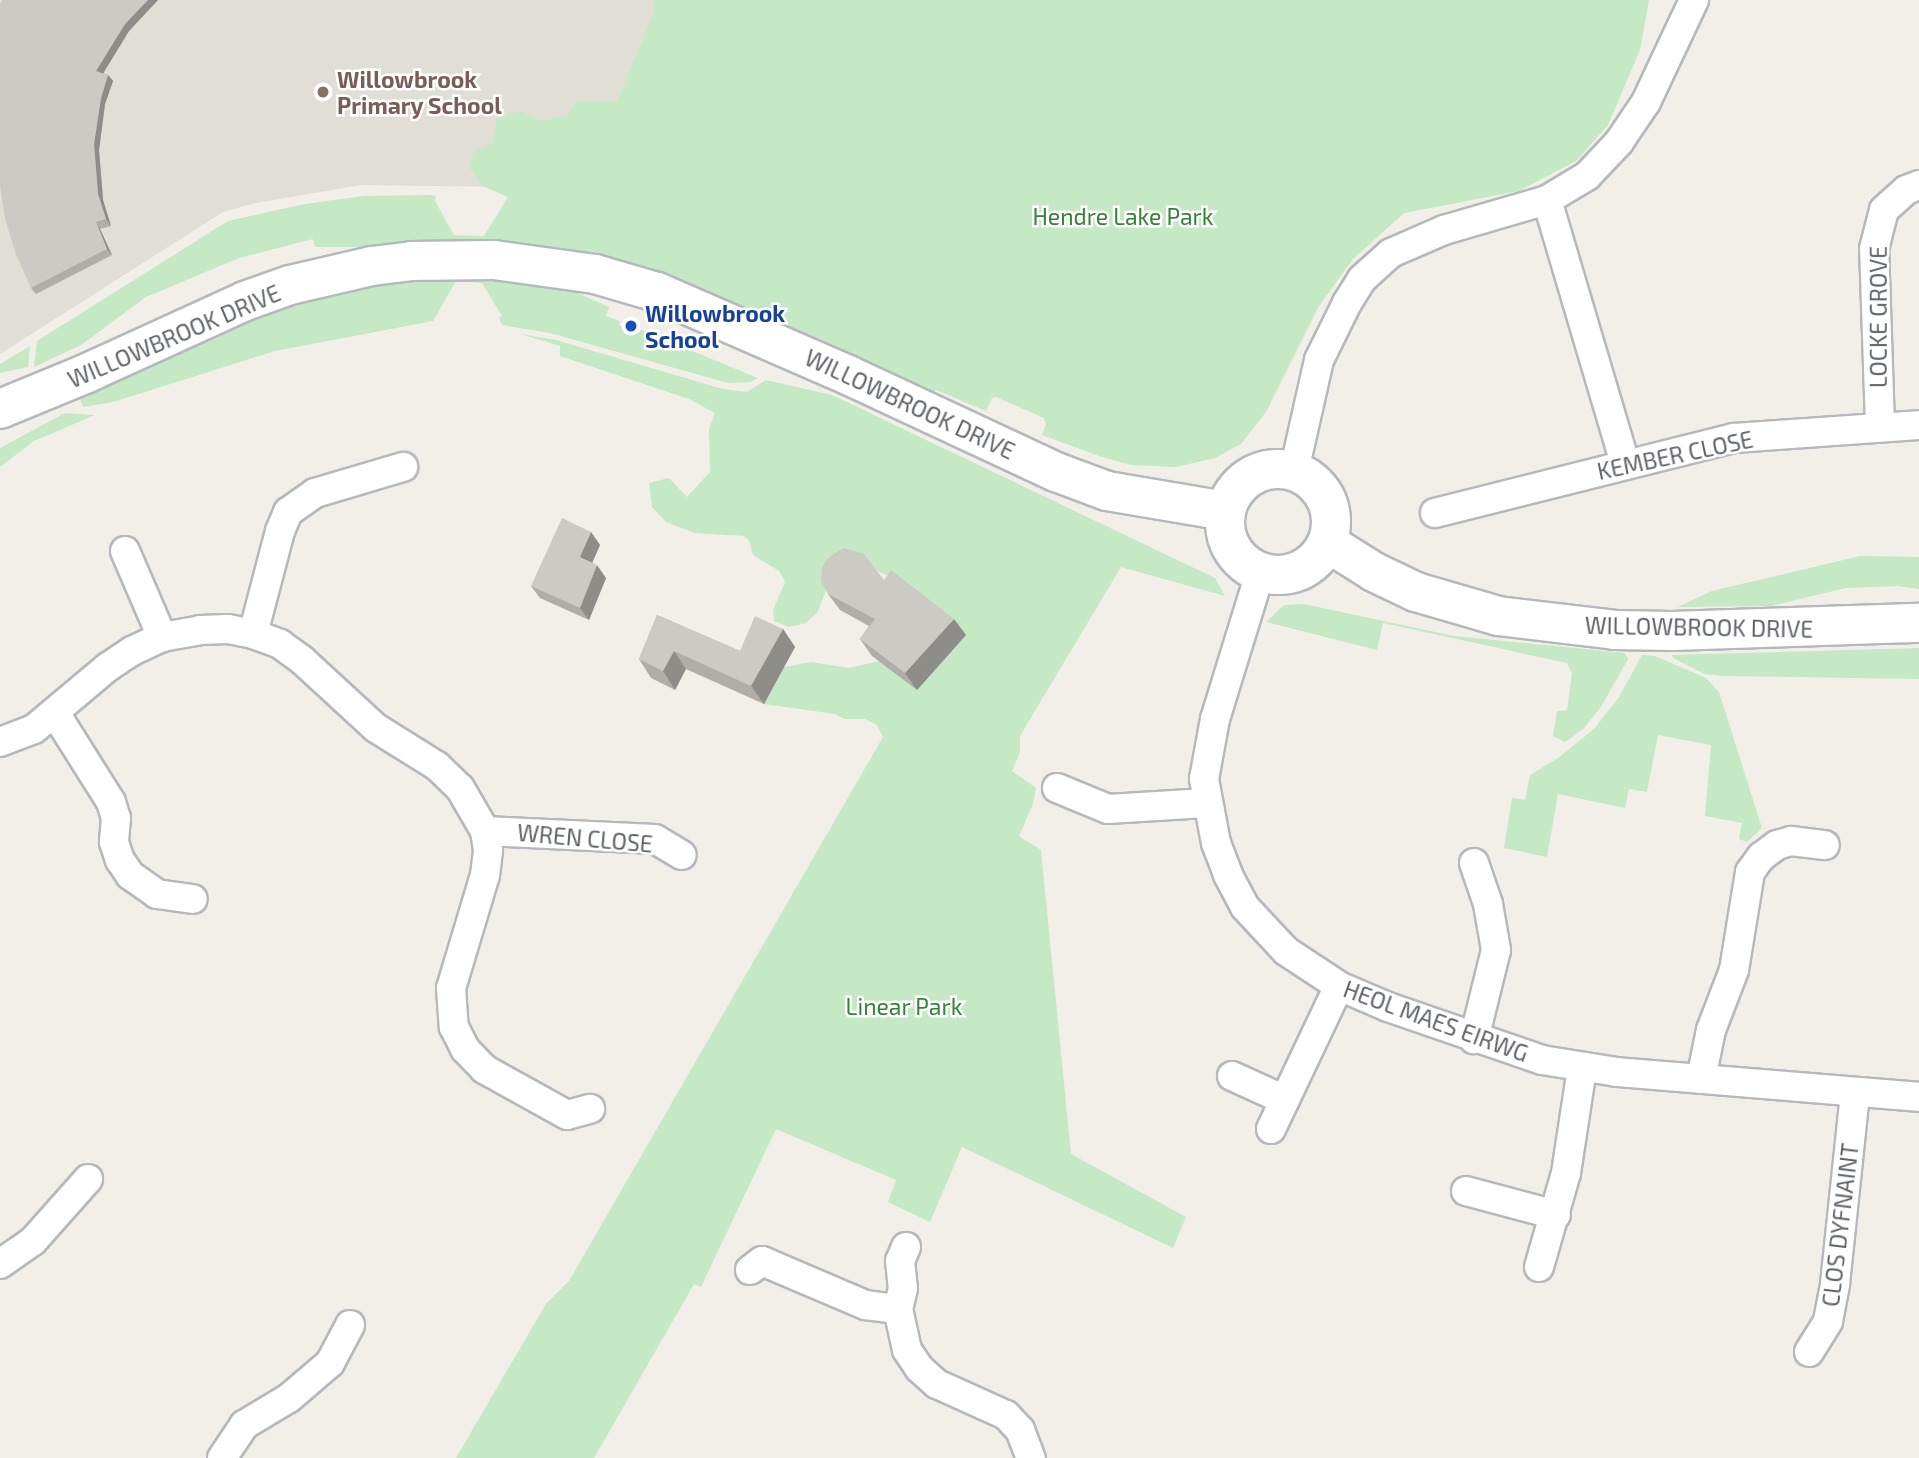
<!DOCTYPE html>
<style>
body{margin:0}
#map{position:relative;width:1919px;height:1458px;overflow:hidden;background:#f1efe8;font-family:"Exo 2",sans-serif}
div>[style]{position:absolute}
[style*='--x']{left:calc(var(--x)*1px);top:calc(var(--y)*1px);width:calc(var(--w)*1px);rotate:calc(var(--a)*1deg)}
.education>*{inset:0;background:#e1ded6}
.green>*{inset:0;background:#c5e8c5}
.roads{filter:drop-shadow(2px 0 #b5b8bc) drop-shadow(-2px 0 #b5b8bc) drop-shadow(0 2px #b5b8bc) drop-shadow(0 -2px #b5b8bc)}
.street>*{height:28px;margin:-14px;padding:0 14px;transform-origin:14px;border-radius:14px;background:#fff}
.secondary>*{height:38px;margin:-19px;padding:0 19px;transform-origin:19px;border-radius:19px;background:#fff}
.secondary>.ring{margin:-19px;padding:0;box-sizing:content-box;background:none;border:38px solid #fff;border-radius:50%}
.wall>*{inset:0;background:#afaea9}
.shaded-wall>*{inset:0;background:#8f8d8a}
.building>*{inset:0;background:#cccac5}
.dots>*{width:19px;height:19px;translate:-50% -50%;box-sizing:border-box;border:4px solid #fff;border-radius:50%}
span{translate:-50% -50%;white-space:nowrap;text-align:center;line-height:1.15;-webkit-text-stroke:5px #fff;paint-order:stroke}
.education-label{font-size:23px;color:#785e54;font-weight:700}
.left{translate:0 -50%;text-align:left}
.park-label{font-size:23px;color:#348238}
.transit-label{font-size:23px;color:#164399;font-weight:700}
.street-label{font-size:23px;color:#5f6368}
</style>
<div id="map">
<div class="education">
<div style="clip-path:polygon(0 0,686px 0,598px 203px,504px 187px,361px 185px,256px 203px,223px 212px,0 354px)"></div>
</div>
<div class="green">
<div style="clip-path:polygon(653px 0,1649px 0,1640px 50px,1608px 125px,1576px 161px,1519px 191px,1404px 213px,1353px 259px,1319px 306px,1266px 412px,1241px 444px,1215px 458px,1176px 467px,1131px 465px,1099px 456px,1042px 435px,1046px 424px,1044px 418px,996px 397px,992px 398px,986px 411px,936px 390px,930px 394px,736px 307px,391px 247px,315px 247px,313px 239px,239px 258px,146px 297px,81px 345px,34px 367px,37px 341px,228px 221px,305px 204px,364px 196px,430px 195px,436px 196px,435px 201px,454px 235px,484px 236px,508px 197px,483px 186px,469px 167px,474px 151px,493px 143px,497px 118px,521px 111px,541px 121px,567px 115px,577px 101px,617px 102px,654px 12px)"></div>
<div style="clip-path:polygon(429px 273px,548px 280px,609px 307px,606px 316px,620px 321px,619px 325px,639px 333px,641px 330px,758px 378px,750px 382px,728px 383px,550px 333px,502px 325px,499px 318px,502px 316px,482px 283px,456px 281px,433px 321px,275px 351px,113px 402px,83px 407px,80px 398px,278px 306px)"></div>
<div style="clip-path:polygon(521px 334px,556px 340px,723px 389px,747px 392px,766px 380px,832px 395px,1215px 578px,1225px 596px,1121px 567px,1020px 736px,1020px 752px,1012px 771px,1036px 788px,1033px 804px,1019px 836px,1041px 850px,1071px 1154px,1186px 1217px,1173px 1248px,962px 1147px,930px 1222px,888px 1202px,896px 1180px,776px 1129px,701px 1287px,694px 1284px,594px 1458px,456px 1458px,546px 1304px,569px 1281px,883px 737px,877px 725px,865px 719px,845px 719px,835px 714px,764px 704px,784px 667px,811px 662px,849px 668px,879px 661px,897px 579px,876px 571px,830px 580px,818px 611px,806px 623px,789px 627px,774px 621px,773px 610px,785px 582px,779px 571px,753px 555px,749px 540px,744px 536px,695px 533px,666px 522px,652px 507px,649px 483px,669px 478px,687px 497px,710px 472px,709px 429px,715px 413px,689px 399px,560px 356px,560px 346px)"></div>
<div style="clip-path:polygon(30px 346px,28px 367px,0 373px,0 364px)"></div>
<div style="clip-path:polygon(65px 413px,95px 415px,34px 441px,0 467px,0 448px)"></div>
<div style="clip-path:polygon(1860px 556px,1919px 557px,1919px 589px,1897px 586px,1846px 588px,1771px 606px,1678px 607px,1712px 591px)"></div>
<div style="clip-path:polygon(1304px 604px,1454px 636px,1625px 653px,1628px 659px,1601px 707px,1583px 729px,1565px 742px,1553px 736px,1557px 711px,1567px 710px,1572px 673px,1567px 663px,1383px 623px,1377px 650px,1266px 622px,1284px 605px)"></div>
<div style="clip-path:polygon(1919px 648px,1919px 679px,1724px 676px,1705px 674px,1673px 658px,1672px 655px)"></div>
<div style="clip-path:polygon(1642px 655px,1655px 656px,1706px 678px,1719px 692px,1762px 828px,1747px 842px,1739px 839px,1742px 823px,1705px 816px,1711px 745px,1658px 735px,1647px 792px,1629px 789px,1625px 808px,1558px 794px,1547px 857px,1504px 848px,1512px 798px,1525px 800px,1530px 775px,1558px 758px,1594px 729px,1619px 697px)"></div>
</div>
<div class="roads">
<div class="street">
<div style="--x:1547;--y:200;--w:275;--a:73.5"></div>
<div style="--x:1880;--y:426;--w:177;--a:-91.9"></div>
<div style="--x:1874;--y:249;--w:40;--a:-75.6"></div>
<div style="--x:1884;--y:210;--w:30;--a:-42"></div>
<div style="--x:1906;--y:190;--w:14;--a:-21"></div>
<div style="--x:1294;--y:471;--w:114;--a:-77.3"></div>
<div style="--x:1319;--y:360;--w:64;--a:-63.8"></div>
<div style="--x:1347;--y:303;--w:28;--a:-58"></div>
<div style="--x:1362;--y:279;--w:39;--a:-42"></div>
<div style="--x:1391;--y:253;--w:58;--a:-23.5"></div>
<div style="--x:1444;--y:230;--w:107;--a:-16.2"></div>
<div style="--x:1547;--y:200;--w:47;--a:-31"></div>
<div style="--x:1587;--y:176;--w:47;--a:-46.7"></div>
<div style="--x:1619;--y:142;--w:48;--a:-56"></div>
<div style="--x:1646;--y:102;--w:113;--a:-64.8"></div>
<div style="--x:1435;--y:513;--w:308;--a:-14.1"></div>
<div style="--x:1734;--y:438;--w:185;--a:-4"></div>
<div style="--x:125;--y:551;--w:94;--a:66.7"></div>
<div style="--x:1260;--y:573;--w:153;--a:107.1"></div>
<div style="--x:1215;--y:719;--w:61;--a:100.4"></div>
<div style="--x:1204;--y:779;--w:65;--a:79.4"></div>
<div style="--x:1216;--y:843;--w:34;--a:69"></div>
<div style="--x:1228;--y:875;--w:36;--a:62"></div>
<div style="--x:1245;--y:907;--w:60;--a:47"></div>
<div style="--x:1286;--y:951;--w:64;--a:33.4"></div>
<div style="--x:1339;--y:986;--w:53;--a:23.2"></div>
<div style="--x:1388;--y:1007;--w:163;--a:19"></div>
<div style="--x:1542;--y:1060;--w:76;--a:9.1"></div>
<div style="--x:1617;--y:1072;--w:303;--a:4.7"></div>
<div style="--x:253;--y:634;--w:106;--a:-75.3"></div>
<div style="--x:280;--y:531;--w:21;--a:-67"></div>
<div style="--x:288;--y:512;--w:33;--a:-35"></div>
<div style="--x:315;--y:493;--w:92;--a:-16.5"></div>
<div style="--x:55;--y:713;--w:105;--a:57.8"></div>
<div style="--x:111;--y:802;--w:17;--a:73"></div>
<div style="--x:116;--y:818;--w:24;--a:95"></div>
<div style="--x:114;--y:842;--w:19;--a:72"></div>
<div style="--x:120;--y:860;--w:18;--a:56"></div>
<div style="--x:130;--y:875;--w:33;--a:35"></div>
<div style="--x:157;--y:894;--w:36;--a:8"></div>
<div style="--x:0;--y:742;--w:36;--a:-21"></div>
<div style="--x:34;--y:729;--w:97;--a:-40"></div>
<div style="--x:108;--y:667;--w:29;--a:-34"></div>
<div style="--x:132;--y:651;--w:33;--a:-25"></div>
<div style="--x:162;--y:637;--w:39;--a:-10"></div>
<div style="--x:200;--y:630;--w:28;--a:-2"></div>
<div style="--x:228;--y:629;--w:25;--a:11"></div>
<div style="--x:253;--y:634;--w:29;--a:20"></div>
<div style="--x:280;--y:644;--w:27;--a:36"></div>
<div style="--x:302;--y:660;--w:100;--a:42.6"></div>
<div style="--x:376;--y:728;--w:72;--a:31.9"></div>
<div style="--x:437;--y:766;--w:32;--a:44"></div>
<div style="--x:460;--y:788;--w:50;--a:59.8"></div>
<div style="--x:485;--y:831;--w:20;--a:81"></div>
<div style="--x:488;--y:851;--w:24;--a:97"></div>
<div style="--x:485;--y:875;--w:118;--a:106.7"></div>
<div style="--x:451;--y:988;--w:39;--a:86"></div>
<div style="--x:454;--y:1027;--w:25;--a:63"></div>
<div style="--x:465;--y:1049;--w:28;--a:46"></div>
<div style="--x:484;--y:1069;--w:95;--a:29"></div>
<div style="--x:567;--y:1115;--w:24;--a:-15"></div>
<div style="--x:1057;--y:788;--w:55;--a:22.4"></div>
<div style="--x:1108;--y:809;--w:98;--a:-3.5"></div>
<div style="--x:485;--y:831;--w:170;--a:2.7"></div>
<div style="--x:655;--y:839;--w:31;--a:31"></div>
<div style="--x:1474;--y:863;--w:43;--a:71.1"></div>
<div style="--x:1488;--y:904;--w:47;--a:80.1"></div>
<div style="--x:1496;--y:950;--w:92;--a:103.9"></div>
<div style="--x:1232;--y:1076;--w:58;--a:24.4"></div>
<div style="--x:1701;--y:1079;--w:50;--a:-78.5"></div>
<div style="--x:1711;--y:1030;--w:64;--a:-69"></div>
<div style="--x:1734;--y:970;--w:99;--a:-80.7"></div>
<div style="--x:1750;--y:872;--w:19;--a:-54"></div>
<div style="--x:1761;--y:857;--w:20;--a:-37"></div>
<div style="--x:1777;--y:845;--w:15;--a:-16"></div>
<div style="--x:1791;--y:841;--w:34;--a:7"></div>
<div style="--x:1271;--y:1129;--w:158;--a:-64.6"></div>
<div style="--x:1466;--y:1191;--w:93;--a:14.9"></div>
<div style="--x:906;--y:1247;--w:15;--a:113"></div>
<div style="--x:900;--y:1261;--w:27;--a:84"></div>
<div style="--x:903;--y:1288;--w:22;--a:103"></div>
<div style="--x:898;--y:1309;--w:42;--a:77.6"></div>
<div style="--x:907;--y:1350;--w:22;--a:56"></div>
<div style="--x:919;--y:1368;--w:24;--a:42"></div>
<div style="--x:937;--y:1384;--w:76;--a:24.2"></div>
<div style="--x:1006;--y:1415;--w:21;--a:47"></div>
<div style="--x:1020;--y:1430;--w:30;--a:69"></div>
<div style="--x:0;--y:1264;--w:40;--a:-34.9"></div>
<div style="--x:33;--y:1241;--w:83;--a:-48.4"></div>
<div style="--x:1539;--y:1267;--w:98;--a:-74"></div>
<div style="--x:1566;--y:1173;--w:106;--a:-81.3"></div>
<div style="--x:750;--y:1270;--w:15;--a:-37"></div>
<div style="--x:762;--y:1261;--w:112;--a:23.1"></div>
<div style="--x:865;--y:1305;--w:33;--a:7"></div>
<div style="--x:1809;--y:1352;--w:36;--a:-58"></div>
<div style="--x:1828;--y:1321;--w:38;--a:-79"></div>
<div style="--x:1835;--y:1284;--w:192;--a:-84"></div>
<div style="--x:222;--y:1458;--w:40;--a:-56"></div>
<div style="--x:244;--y:1425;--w:52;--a:-31"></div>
<div style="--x:289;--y:1398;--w:54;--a:-40.5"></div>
<div style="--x:330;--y:1363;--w:43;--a:-62.2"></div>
</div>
<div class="secondary">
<div style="--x:0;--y:409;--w:92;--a:-22.4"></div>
<div style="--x:85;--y:374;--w:176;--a:-24.5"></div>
<div style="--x:245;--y:301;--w:48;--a:-19.6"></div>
<div style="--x:290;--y:285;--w:84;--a:-13"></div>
<div style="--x:372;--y:266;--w:39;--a:-7"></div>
<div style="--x:411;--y:261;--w:83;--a:-0.7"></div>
<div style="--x:494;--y:260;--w:102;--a:7.9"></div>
<div style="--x:595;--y:274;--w:65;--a:16.2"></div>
<div style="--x:657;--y:292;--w:208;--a:23.5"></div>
<div style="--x:848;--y:375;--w:230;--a:25"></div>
<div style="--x:1056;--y:472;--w:54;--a:20.4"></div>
<div style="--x:1107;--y:491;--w:120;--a:9.6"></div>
<div class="ring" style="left:1225px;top:469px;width:68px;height:68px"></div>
<div style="--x:1328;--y:543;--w:54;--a:32.2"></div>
<div style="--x:1374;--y:572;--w:47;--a:25.5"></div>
<div style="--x:1416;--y:592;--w:85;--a:16.3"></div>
<div style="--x:1498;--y:616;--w:118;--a:6.8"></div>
<div style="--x:1615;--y:630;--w:57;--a:1"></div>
<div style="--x:1672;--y:631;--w:247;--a:-1.9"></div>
</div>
</div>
<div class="wall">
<div style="clip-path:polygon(3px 0,158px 0,129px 31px,103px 73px,108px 75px,113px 81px,105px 104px,99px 150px,103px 200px,111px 226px,100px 229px,112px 255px,36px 294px,31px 288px,0 117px,0 5px)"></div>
<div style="clip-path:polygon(591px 532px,600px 545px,592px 563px,606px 578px,589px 620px,540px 598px,531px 586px)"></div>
<div style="clip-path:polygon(884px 580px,966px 635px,917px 690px,872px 656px,860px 639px,869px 626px,840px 610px,828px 594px)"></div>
<div style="clip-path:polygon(657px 615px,740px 651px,783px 629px,795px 647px,764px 704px,686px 669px,675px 690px,651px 678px,639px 659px)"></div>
</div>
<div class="shaded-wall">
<div style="clip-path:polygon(148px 0,158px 0,129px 31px,101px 77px,96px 71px,125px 24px)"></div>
<div style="clip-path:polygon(108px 75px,113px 81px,105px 104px,99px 150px,103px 200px,111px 226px,106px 219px,98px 194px,94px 144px,101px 98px)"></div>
<div style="clip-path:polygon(96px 222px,100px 229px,112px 255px,107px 249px)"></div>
<div style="clip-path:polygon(591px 532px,600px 545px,589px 570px,580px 557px)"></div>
<div style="clip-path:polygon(597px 565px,606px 578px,589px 620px,580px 608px)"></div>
<div style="clip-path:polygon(954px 619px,966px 635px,917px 690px,905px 673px)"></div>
<div style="clip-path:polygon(783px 629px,795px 647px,764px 704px,751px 686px)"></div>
<div style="clip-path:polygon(674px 651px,686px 669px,675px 690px,663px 671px)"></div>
</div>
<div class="building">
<div style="clip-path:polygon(3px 0,148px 0,125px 24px,96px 71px,108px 75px,101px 98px,94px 144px,98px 194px,106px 219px,96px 222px,107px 249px,31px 288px,15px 252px,5px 218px,0 186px,0 5px)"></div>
<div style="clip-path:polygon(562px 518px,591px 532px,580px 557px,597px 565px,580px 608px,531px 586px)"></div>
<div style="clip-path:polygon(844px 548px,864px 554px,884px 580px,891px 570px,954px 619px,905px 673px,860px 639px,875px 619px,828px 594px,821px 581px,822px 567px,829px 557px)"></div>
<div style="clip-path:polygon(657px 615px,740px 651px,755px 616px,783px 629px,751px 686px,674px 651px,663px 671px,639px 659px)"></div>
</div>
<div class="dots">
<div style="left:323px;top:92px;background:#8d6e63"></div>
<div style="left:631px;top:326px;background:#1a4fb4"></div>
</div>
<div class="education-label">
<span class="left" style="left:337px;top:92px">Willowbrook<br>Primary School</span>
</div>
<div class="park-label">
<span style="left:1123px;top:216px">Hendre Lake Park</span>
<span style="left:904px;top:1006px">Linear Park</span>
</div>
<div class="transit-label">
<span class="left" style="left:645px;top:326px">Willowbrook<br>School</span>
</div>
<div class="street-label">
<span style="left:1878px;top:317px;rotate:-90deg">LOCKE GROVE</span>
<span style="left:174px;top:336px;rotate:-23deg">WILLOWBROOK DRIVE</span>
<span style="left:910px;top:404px;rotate:25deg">WILLOWBROOK DRIVE</span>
<span style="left:1675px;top:455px;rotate:-12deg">KEMBER CLOSE</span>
<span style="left:1699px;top:627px;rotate:1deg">WILLOWBROOK DRIVE</span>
<span style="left:585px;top:838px;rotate:5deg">WREN CLOSE</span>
<span style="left:1436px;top:1021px;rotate:20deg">HEOL MAES EIRWG</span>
<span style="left:1840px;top:1225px;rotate:-83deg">CLOS DYFNAINT</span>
</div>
</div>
